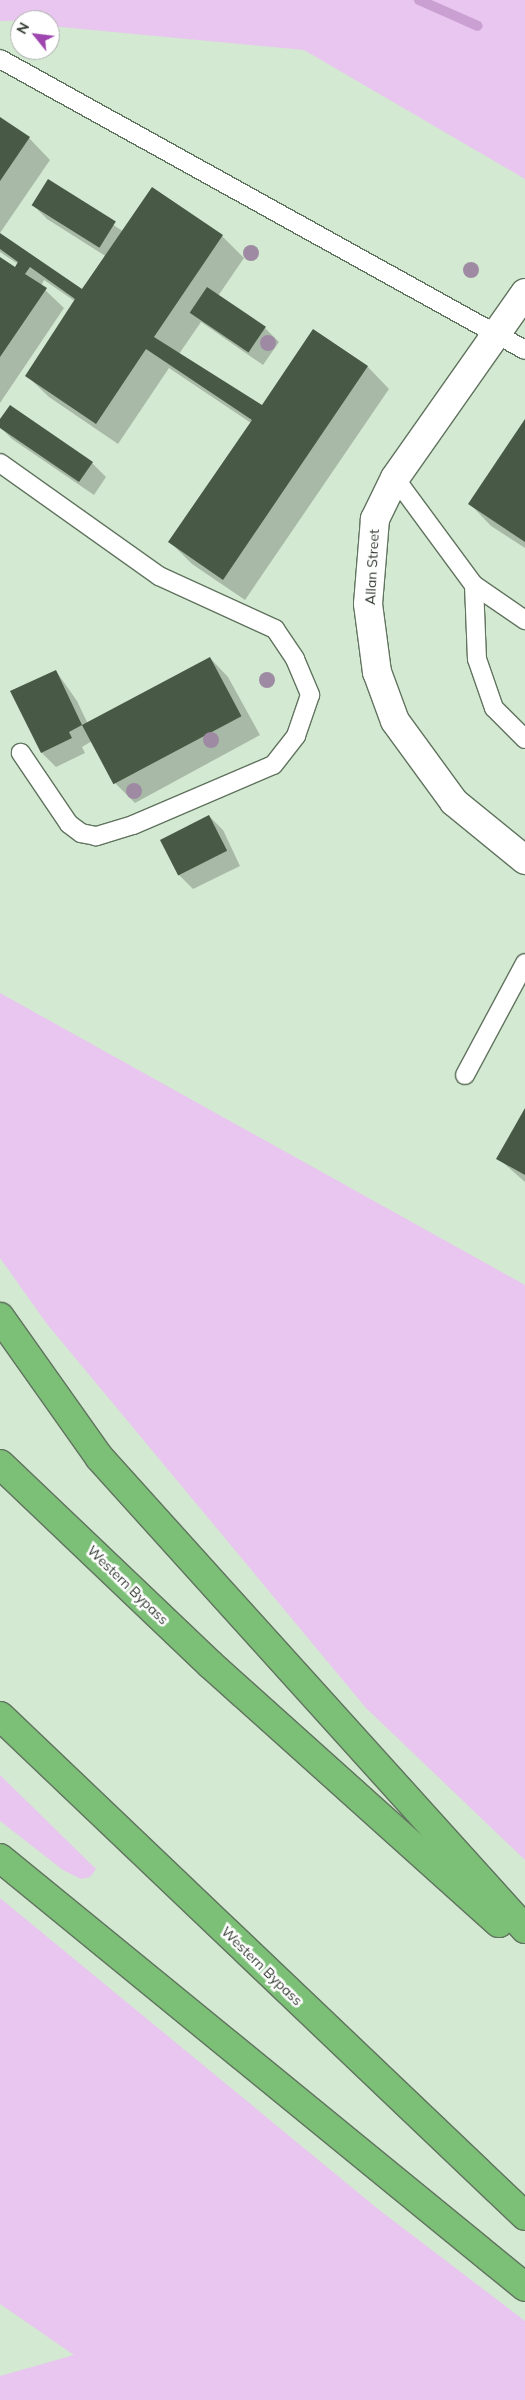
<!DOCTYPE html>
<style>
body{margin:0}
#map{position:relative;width:525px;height:2400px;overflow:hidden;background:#d3e9d1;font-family:Mulish,sans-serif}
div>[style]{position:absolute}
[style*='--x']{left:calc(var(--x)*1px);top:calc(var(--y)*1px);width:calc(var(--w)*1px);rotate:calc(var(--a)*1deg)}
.green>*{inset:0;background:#e9c6ef}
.shadow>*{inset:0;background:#0003}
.stream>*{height:10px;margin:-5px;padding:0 5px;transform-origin:5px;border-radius:5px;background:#ca9fd2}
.building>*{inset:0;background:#485a46;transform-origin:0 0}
.roads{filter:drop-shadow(1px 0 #61745f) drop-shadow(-1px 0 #61745f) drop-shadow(0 1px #61745f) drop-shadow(0 -1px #61745f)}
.lane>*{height:18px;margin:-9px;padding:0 9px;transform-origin:9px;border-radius:9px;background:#fff}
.street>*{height:28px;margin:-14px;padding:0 14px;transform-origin:14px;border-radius:14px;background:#fff}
.highway>*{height:28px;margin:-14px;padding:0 14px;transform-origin:14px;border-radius:14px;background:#7cbf77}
.trees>*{width:16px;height:16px;margin:-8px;border-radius:50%;background:#9e8ba3}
span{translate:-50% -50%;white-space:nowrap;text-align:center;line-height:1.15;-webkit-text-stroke:5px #fff;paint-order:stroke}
.street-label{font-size:14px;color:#30382f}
.north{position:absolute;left:10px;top:10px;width:50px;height:50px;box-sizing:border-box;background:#fff;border:1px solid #acafac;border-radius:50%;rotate:299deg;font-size:14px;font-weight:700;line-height:20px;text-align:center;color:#30382f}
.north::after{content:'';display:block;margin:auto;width:18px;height:22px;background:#9f45b0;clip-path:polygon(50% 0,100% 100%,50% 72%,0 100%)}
</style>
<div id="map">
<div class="green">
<div style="clip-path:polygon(0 0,525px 0,525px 179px,304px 50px,50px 26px,50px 20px,0 21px)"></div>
<div style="clip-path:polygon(0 993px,525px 1285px,525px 1860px,366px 1708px,47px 1324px,0 1258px)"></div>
<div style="clip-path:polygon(0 1775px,96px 1869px,90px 1877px,81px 1879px,63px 1870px,0 1821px)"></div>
<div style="clip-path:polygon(0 1898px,378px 2209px,525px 2321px,525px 2400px,0 2400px,0 2376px,74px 2355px,0 2304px)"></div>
</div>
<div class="shadow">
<div style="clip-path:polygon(0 118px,29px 138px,50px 160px,0 233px)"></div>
<div style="clip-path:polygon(48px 181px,124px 232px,222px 236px,244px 258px,218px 296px,265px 328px,279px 342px,263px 365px,201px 322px,179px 354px,262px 407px,314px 330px,368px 367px,389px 389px,245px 600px,192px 564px,170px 542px,251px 423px,169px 368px,118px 444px,49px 397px,27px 376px,76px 302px,44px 280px,41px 286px,64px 308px,0 403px,0 258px,15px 268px,18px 264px,0 252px,0 235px,81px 290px,107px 257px,47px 219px,33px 205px)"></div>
<div style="clip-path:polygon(10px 407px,92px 463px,106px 477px,94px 495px,12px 439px,0 427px,0 422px)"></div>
<div style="clip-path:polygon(525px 421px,525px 548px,491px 526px,470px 504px)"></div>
<div style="clip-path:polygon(210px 658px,228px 677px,260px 735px,135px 803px,116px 784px,92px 741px,82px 747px,85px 753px,56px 767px,42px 753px,56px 671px,77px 701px,88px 724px)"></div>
<div style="clip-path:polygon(209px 816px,223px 830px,240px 866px,193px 889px,179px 875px,162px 840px)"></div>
<div style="clip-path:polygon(525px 1111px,525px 1182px,498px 1158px)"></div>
</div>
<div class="stream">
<div style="--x:419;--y:0;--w:64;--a:23.8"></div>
</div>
<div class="building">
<div style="clip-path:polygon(0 117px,30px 137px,0 181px)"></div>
<div style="left:48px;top:179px;width:80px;height:31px;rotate:32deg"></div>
<div style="clip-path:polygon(152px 187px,223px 235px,154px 337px,262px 405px,313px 329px,368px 366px,223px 580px,168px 542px,252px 420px,146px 349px,96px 424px,25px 376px,75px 299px,30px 267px,25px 274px,47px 288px,0 357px,0 257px,15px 267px,18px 262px,0 249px,0 233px,82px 289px)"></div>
<div style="left:207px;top:287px;width:71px;height:31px;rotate:34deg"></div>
<div style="clip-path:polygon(10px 405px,93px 462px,79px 482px,0 428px,0 419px)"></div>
<div style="clip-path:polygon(525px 419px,525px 542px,468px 504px)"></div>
<div style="left:210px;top:657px;width:67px;height:145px;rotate:62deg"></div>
<div style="clip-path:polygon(56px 670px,82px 725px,69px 732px,72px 738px,41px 753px,10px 691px)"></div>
<div style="left:209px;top:815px;width:40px;height:55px;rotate:63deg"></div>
<div style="clip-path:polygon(525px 1108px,525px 1175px,496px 1159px)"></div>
</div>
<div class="roads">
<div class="lane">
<div style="--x:0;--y:59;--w:600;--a:29"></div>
<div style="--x:0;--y:463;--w:195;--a:35.4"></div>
<div style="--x:159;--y:576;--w:128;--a:24.6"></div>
<div style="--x:275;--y:629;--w:36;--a:56"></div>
<div style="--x:295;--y:659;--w:39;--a:67"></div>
<div style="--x:310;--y:695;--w:43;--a:108.9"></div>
<div style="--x:296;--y:736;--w:37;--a:128"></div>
<div style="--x:273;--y:765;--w:152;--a:156.8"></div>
<div style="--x:133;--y:825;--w:39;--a:163"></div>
<div style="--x:96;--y:836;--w:15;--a:-169"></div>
<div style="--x:81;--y:833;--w:15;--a:-143"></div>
<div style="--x:69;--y:824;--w:86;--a:-124.1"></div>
<div style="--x:395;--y:478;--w:133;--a:53.6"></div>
<div style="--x:474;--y:585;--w:62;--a:34.5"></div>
<div style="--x:474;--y:585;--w:74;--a:87.7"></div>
<div style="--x:477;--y:659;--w:52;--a:70.9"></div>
<div style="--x:494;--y:708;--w:44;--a:45"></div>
<div style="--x:465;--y:1075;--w:127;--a:-61.8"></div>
</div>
<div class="street">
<div style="--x:525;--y:293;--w:226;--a:125.1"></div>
<div style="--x:395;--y:478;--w:46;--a:116"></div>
<div style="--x:375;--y:519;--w:85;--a:94.7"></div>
<div style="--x:368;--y:604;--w:69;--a:82.5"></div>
<div style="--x:377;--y:672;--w:52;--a:69.8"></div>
<div style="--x:395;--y:721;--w:100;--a:53.9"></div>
<div style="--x:454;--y:802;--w:92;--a:39.2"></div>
</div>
<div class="highway">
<div style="--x:0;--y:1317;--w:171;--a:54.7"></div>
<div style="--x:99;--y:1457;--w:636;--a:47.93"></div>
<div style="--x:0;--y:1464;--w:290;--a:43.6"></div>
<div style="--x:210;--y:1664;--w:388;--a:41.9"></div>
<div style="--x:0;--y:1716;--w:725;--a:43.6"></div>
<div style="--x:0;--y:1858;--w:678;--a:39.25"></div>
</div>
</div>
<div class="trees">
<div style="left:251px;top:253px"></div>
<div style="left:471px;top:270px"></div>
<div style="left:268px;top:343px"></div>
<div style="left:267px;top:680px"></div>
<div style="left:211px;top:740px"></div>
<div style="left:134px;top:791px"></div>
</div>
<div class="street-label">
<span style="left:372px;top:567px;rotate:-87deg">Allan Street</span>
<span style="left:128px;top:1585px;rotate:44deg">Western Bypass</span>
<span style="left:262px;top:1966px;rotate:44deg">Western Bypass</span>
</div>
<div class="north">N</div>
</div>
